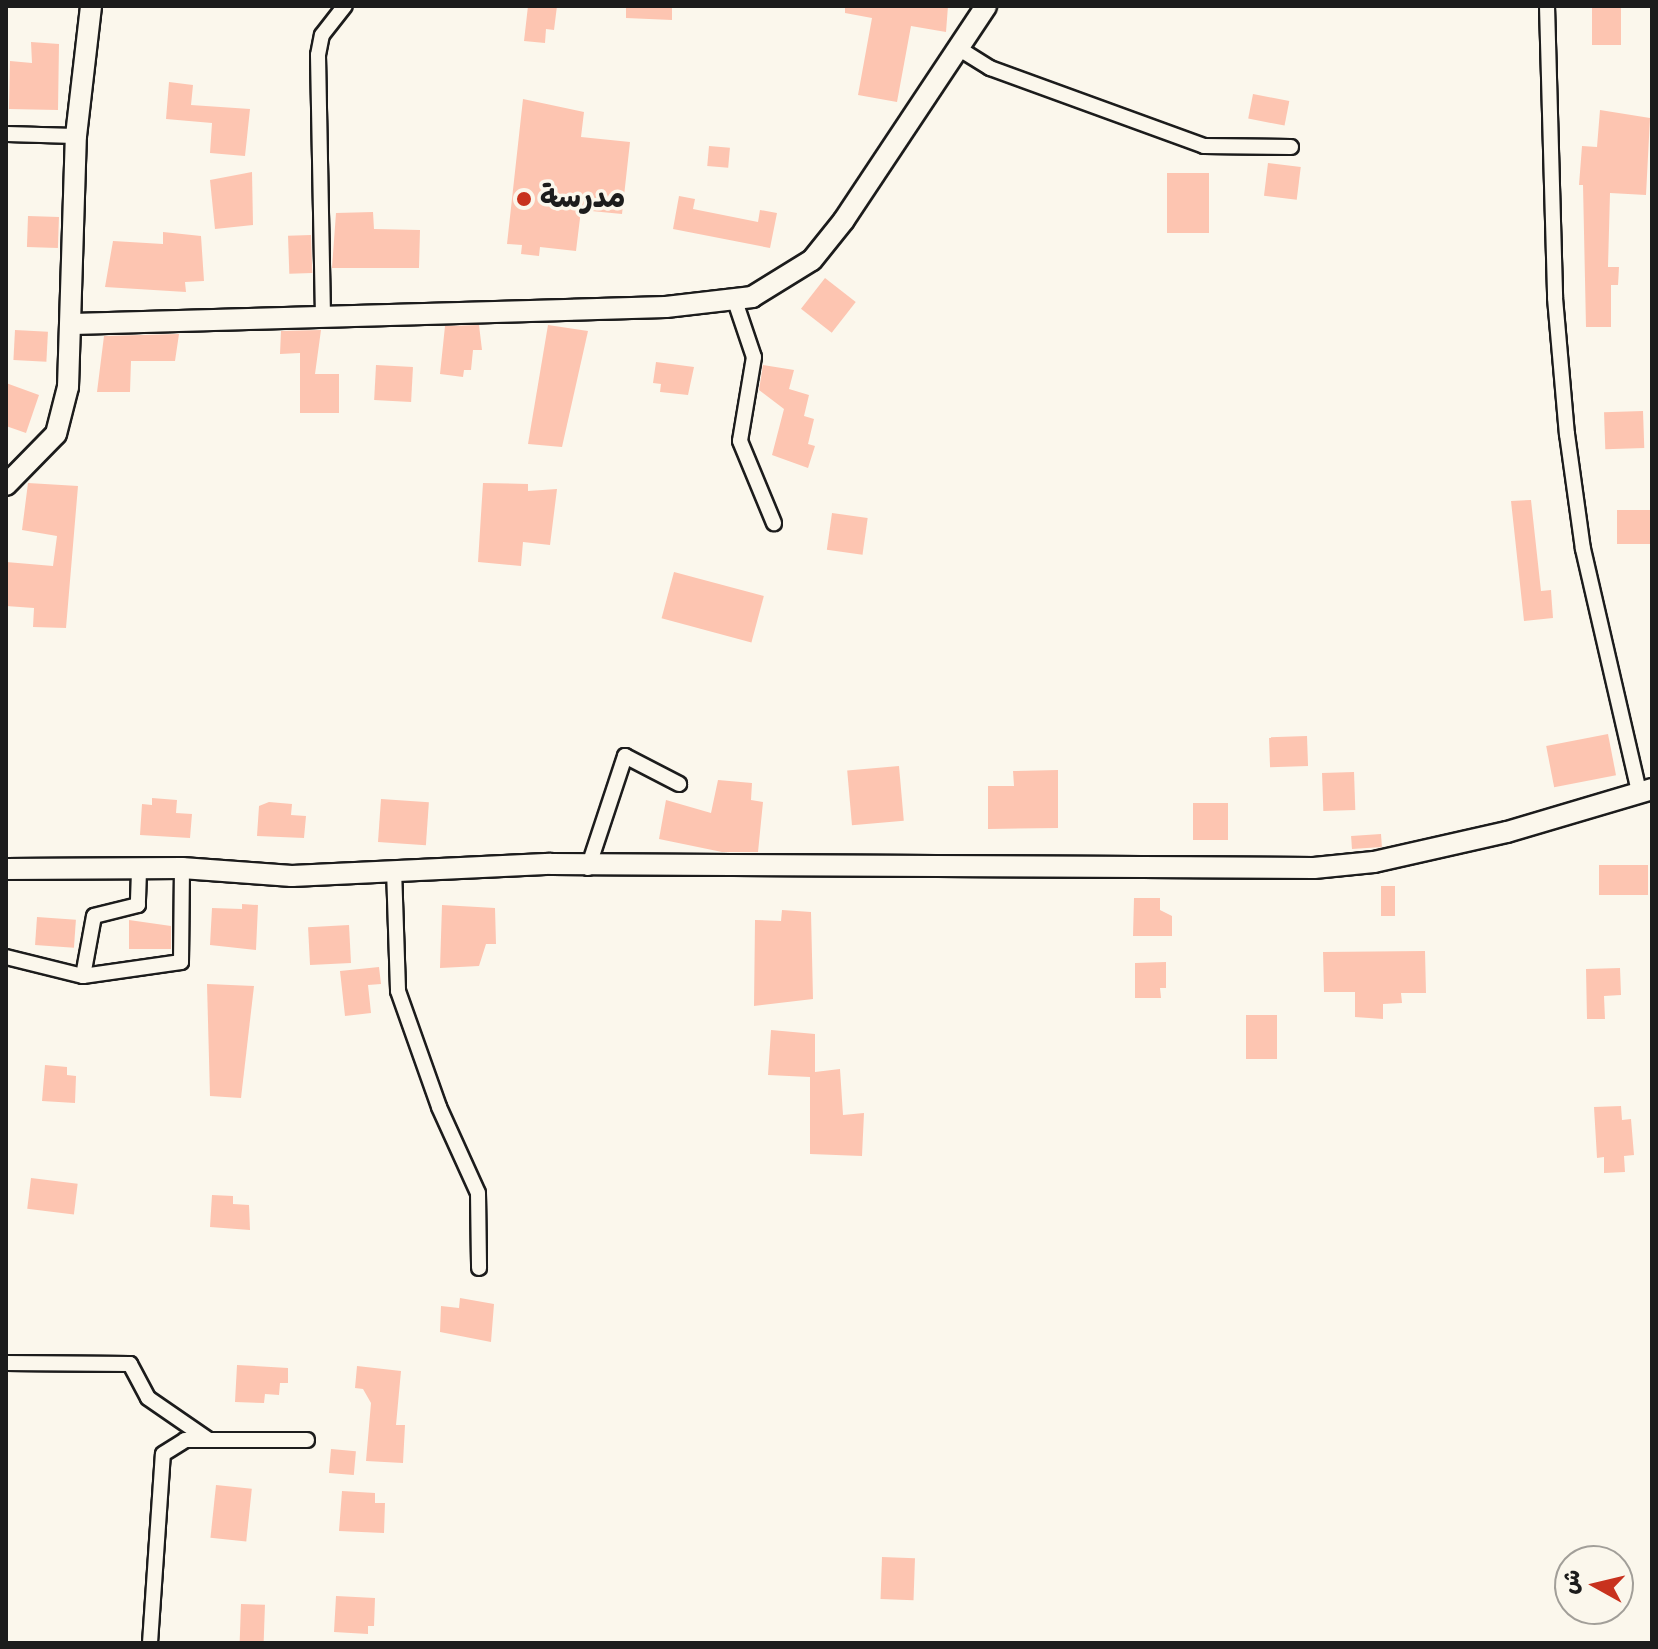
<!DOCTYPE html>
<meta charset="utf-8">
<style>
body{margin:0}
#map{position:relative;width:1658px;height:1649px;overflow:hidden;background:#fbf7ec;font-family:Mynerve,"Playpen Sans Arabic",sans-serif}
div>[style]{position:absolute}
[style*='--x']{left:calc(var(--x)*1px);top:calc(var(--y)*1px);width:calc(var(--w)*1px);rotate:calc(var(--a)*1deg)}
.building>*{inset:0;background:#fdc5b1;transform-origin:0 0}
.roads{filter:drop-shadow(2px 0 #1c1c1c) drop-shadow(-2px 0 #1c1c1c) drop-shadow(0 2px #1c1c1c) drop-shadow(0 -2px #1c1c1c)}
.street>*{height:14px;margin:-7px;padding:0 7px;transform-origin:7px;border-radius:7px;background:#fbf7ec}
.secondary>*{height:20px;margin:-10px;padding:0 10px;transform-origin:10px;border-radius:10px;background:#fbf7ec}
.dots>*{width:22px;height:22px;translate:-50% -50%;box-sizing:border-box;border:4px solid #fbf7ec;border-radius:50%}
span{translate:-50% -50%;white-space:nowrap;text-align:center;line-height:1.15;-webkit-text-stroke:7px #fbf7ec;paint-order:stroke}
.poi-label{font-size:30px;color:#1c1c1c;font-weight:700}
.left{translate:0 -50%;text-align:left}
.frame{position:absolute;inset:0;border:8px solid #1c1c1c;pointer-events:none}
.north{position:absolute;left:1554px;top:1545px;width:80px;height:80px;box-sizing:border-box;background:#fbf7ec;border:2px solid #a29f99;border-radius:50%;rotate:278deg;font-size:22px;font-weight:700;line-height:32px;text-align:center;color:#1c1c1c}
.north::after{content:'';display:block;margin:auto;width:28px;height:36px;background:#c8321e;clip-path:polygon(50% 0,100% 100%,50% 72%,0 100%)}
</style>
<div id="map">
<div class="building">
<div style="clip-path:polygon(528px 6px,557px 6px,554px 30px,546px 29px,545px 43px,524px 41px)"></div>
<div style="clip-path:polygon(626px 6px,672px 6px,672px 20px,626px 18px)"></div>
<div style="clip-path:polygon(845px 6px,948px 6px,946px 32px,911px 26px,897px 102px,858px 95px,872px 18px,845px 13px)"></div>
<div style="left:1592px;top:8px;width:29px;height:37px"></div>
<div style="clip-path:polygon(31px 42px,59px 44px,58px 110px,9px 109px,10px 61px,32px 63px)"></div>
<div style="clip-path:polygon(169px 82px,193px 85px,191px 105px,250px 109px,245px 156px,210px 153px,212px 123px,166px 119px)"></div>
<div style="left:1253px;top:94px;width:37px;height:25px;rotate:11deg"></div>
<div style="clip-path:polygon(523px 99px,584px 112px,581px 137px,630px 142px,622px 214px,581px 210px,576px 251px,540px 247px,539px 256px,521px 254px,522px 245px,507px 244px)"></div>
<div style="clip-path:polygon(1600px 110px,1650px 118px,1646px 195px,1610px 193px,1608px 267px,1619px 267px,1618px 285px,1611px 285px,1611px 327px,1586px 327px,1583px 185px,1579px 185px,1582px 146px,1597px 147px)"></div>
<div style="left:709px;top:146px;width:21px;height:20px;rotate:5deg"></div>
<div style="left:1268px;top:163px;width:33px;height:33px;rotate:7deg"></div>
<div style="clip-path:polygon(252px 172px,253px 225px,215px 229px,210px 180px)"></div>
<div style="left:1167px;top:173px;width:42px;height:60px"></div>
<div style="clip-path:polygon(679px 196px,695px 199px,693px 209px,758px 222px,760px 210px,777px 213px,770px 248px,673px 229px)"></div>
<div style="clip-path:polygon(373px 212px,374px 229px,420px 230px,419px 268px,332px 268px,336px 213px)"></div>
<div style="left:28px;top:216px;width:31px;height:31px;rotate:2deg"></div>
<div style="clip-path:polygon(163px 232px,201px 236px,204px 281px,185px 282px,186px 292px,105px 287px,113px 241px,163px 244px)"></div>
<div style="left:311px;top:235px;width:38px;height:23px;rotate:88deg"></div>
<div style="left:825px;top:278px;width:39px;height:39px;rotate:38deg"></div>
<div style="clip-path:polygon(479px 325px,482px 350px,473px 350px,471px 370px,464px 370px,463px 377px,440px 374px,445px 326px)"></div>
<div style="clip-path:polygon(548px 325px,588px 331px,562px 447px,528px 444px)"></div>
<div style="left:15px;top:330px;width:33px;height:30px;rotate:3deg"></div>
<div style="clip-path:polygon(321px 330px,315px 374px,339px 374px,339px 413px,300px 413px,300px 353px,280px 354px,281px 331px)"></div>
<div style="clip-path:polygon(179px 334px,175px 361px,131px 361px,130px 392px,97px 392px,104px 336px)"></div>
<div style="clip-path:polygon(656px 362px,694px 367px,688px 395px,660px 392px,661px 384px,653px 383px)"></div>
<div style="left:376px;top:365px;width:37px;height:35px;rotate:3deg"></div>
<div style="clip-path:polygon(763px 365px,794px 370px,789px 389px,809px 395px,804px 416px,814px 419px,808px 444px,815px 446px,808px 468px,772px 455px,784px 409px,759px 390px)"></div>
<div style="clip-path:polygon(6px 383px,39px 395px,26px 433px,6px 426px)"></div>
<div style="left:1643px;top:411px;width:37px;height:39px;rotate:88deg"></div>
<div style="clip-path:polygon(28px 483px,78px 486px,66px 628px,33px 627px,34px 608px,6px 606px,6px 562px,53px 566px,57px 536px,22px 530px)"></div>
<div style="clip-path:polygon(483px 483px,528px 484px,528px 491px,557px 489px,550px 545px,523px 542px,521px 566px,478px 562px)"></div>
<div style="clip-path:polygon(1531px 500px,1541px 591px,1551px 590px,1553px 618px,1524px 621px,1511px 501px)"></div>
<div style="left:1652px;top:510px;width:34px;height:35px;rotate:90deg"></div>
<div style="left:832px;top:513px;width:36px;height:37px;rotate:8deg"></div>
<div style="left:674px;top:572px;width:93px;height:48px;rotate:15deg"></div>
<div style="left:1608px;top:734px;width:42px;height:63px;rotate:79deg"></div>
<div style="left:1307px;top:736px;width:30px;height:38px;rotate:88deg"></div>
<div style="left:899px;top:766px;width:55px;height:52px;rotate:85deg"></div>
<div style="clip-path:polygon(1058px 770px,1058px 828px,988px 829px,988px 786px,1014px 786px,1013px 771px)"></div>
<div style="left:1354px;top:772px;width:38px;height:32px;rotate:88deg"></div>
<div style="clip-path:polygon(718px 780px,752px 783px,751px 800px,763px 802px,758px 852px,722px 852px,659px 839px,666px 800px,711px 813px)"></div>
<div style="clip-path:polygon(152px 798px,177px 800px,176px 813px,192px 814px,190px 838px,140px 835px,142px 804px,152px 805px)"></div>
<div style="left:381px;top:799px;width:48px;height:43px;rotate:4deg"></div>
<div style="clip-path:polygon(269px 802px,292px 804px,291px 815px,306px 816px,304px 838px,257px 836px,259px 806px)"></div>
<div style="left:1193px;top:803px;width:35px;height:37px"></div>
<div style="left:1381px;top:834px;width:13px;height:30px;rotate:86deg"></div>
<div style="left:1599px;top:865px;width:49px;height:30px"></div>
<div style="left:1395px;top:886px;width:30px;height:14px;rotate:90deg"></div>
<div style="clip-path:polygon(1134px 898px,1160px 898px,1160px 910px,1172px 916px,1172px 936px,1133px 936px)"></div>
<div style="clip-path:polygon(242px 904px,258px 905px,256px 950px,210px 945px,212px 908px,242px 909px)"></div>
<div style="clip-path:polygon(442px 905px,495px 908px,496px 944px,486px 944px,479px 966px,440px 968px)"></div>
<div style="clip-path:polygon(782px 910px,811px 912px,813px 999px,754px 1006px,755px 920px,781px 921px)"></div>
<div style="left:37px;top:917px;width:39px;height:28px;rotate:4deg"></div>
<div style="clip-path:polygon(129px 920px,171px 926px,171px 949px,129px 949px)"></div>
<div style="left:349px;top:925px;width:38px;height:41px;rotate:87deg"></div>
<div style="clip-path:polygon(1425px 951px,1426px 993px,1401px 993px,1402px 1003px,1383px 1004px,1383px 1019px,1355px 1017px,1355px 992px,1324px 992px,1323px 952px)"></div>
<div style="clip-path:polygon(1166px 962px,1166px 988px,1160px 988px,1161px 998px,1135px 998px,1135px 963px)"></div>
<div style="clip-path:polygon(379px 967px,381px 984px,368px 985px,371px 1013px,345px 1016px,340px 971px)"></div>
<div style="clip-path:polygon(1620px 968px,1621px 995px,1604px 996px,1605px 1019px,1587px 1019px,1586px 969px)"></div>
<div style="clip-path:polygon(207px 984px,254px 986px,241px 1098px,210px 1096px)"></div>
<div style="left:1246px;top:1015px;width:31px;height:44px"></div>
<div style="clip-path:polygon(771px 1030px,815px 1034px,815px 1072px,840px 1069px,843px 1115px,864px 1113px,862px 1156px,810px 1154px,810px 1077px,768px 1075px)"></div>
<div style="clip-path:polygon(45px 1065px,67px 1067px,67px 1075px,76px 1076px,75px 1103px,42px 1101px)"></div>
<div style="clip-path:polygon(1621px 1106px,1622px 1120px,1631px 1119px,1634px 1155px,1624px 1156px,1625px 1172px,1604px 1173px,1604px 1157px,1597px 1158px,1594px 1107px)"></div>
<div style="left:31px;top:1178px;width:47px;height:31px;rotate:7deg"></div>
<div style="clip-path:polygon(212px 1195px,233px 1196px,233px 1204px,249px 1205px,250px 1230px,210px 1227px)"></div>
<div style="clip-path:polygon(460px 1298px,494px 1304px,491px 1342px,440px 1332px,441px 1306px,459px 1308px)"></div>
<div style="clip-path:polygon(237px 1365px,288px 1368px,288px 1383px,280px 1383px,279px 1395px,265px 1394px,264px 1403px,235px 1402px)"></div>
<div style="clip-path:polygon(357px 1366px,401px 1371px,396px 1425px,405px 1425px,403px 1463px,366px 1461px,371px 1403px,363px 1389px,355px 1388px)"></div>
<div style="left:331px;top:1449px;width:25px;height:24px;rotate:5deg"></div>
<div style="left:216px;top:1485px;width:36px;height:53px;rotate:6deg"></div>
<div style="clip-path:polygon(342px 1491px,375px 1493px,375px 1503px,385px 1503px,384px 1533px,339px 1531px)"></div>
<div style="left:882px;top:1557px;width:33px;height:42px;rotate:2deg"></div>
<div style="clip-path:polygon(336px 1596px,375px 1598px,374px 1626px,368px 1626px,368px 1634px,334px 1632px)"></div>
<div style="left:241px;top:1604px;width:24px;height:39px;rotate:2deg"></div>
</div>
<div class="roads">
<div class="street">
<div style="--x:1547;--y:6;--w:292;--a:88.4"></div>
<div style="--x:1555;--y:298;--w:137;--a:85"></div>
<div style="--x:1567;--y:434;--w:116;--a:82.1"></div>
<div style="--x:1583;--y:549;--w:249;--a:77"></div>
<div style="--x:958;--y:48;--w:38;--a:32"></div>
<div style="--x:990;--y:68;--w:228;--a:20"></div>
<div style="--x:1204;--y:146;--w:87;--a:0.7"></div>
<div style="--x:6;--y:134;--w:70;--a:1.6"></div>
<div style="--x:735;--y:301;--w:59;--a:71.3"></div>
<div style="--x:754;--y:357;--w:85;--a:99.5"></div>
<div style="--x:740;--y:441;--w:89;--a:67.5"></div>
<div style="--x:323;--y:316;--w:261;--a:-91.1"></div>
<div style="--x:318;--y:55;--w:20;--a:-79"></div>
<div style="--x:322;--y:35;--w:37;--a:-52"></div>
<div style="--x:588;--y:868;--w:118;--a:-71.7"></div>
<div style="--x:625;--y:756;--w:61;--a:27.4"></div>
<div style="--x:394;--y:869;--w:122;--a:88.1"></div>
<div style="--x:398;--y:991;--w:123;--a:70.5"></div>
<div style="--x:439;--y:1107;--w:94;--a:65.6"></div>
<div style="--x:478;--y:1193;--w:75;--a:89.2"></div>
<div style="--x:139;--y:871;--w:34;--a:92"></div>
<div style="--x:138;--y:905;--w:45;--a:166"></div>
<div style="--x:94;--y:916;--w:61;--a:100.4"></div>
<div style="--x:83;--y:976;--w:99;--a:-8.1"></div>
<div style="--x:181;--y:962;--w:94;--a:-89.4"></div>
<div style="--x:6;--y:957;--w:79;--a:13.9"></div>
<div style="--x:6;--y:1363;--w:124;--a:0.5"></div>
<div style="--x:130;--y:1364;--w:38;--a:62"></div>
<div style="--x:148;--y:1398;--w:74;--a:34.5"></div>
<div style="--x:150;--y:1643;--w:189;--a:-86.1"></div>
<div style="--x:163;--y:1454;--w:26;--a:-32"></div>
<div style="--x:185;--y:1440;--w:122;--a:0"></div>
</div>
<div class="secondary">
<div style="--x:73;--y:324;--w:593;--a:-1.64"></div>
<div style="--x:666;--y:307;--w:87;--a:-6.6"></div>
<div style="--x:752;--y:297;--w:70;--a:-31.7"></div>
<div style="--x:812;--y:260;--w:51;--a:-51.3"></div>
<div style="--x:844;--y:220;--w:257;--a:-56.4"></div>
<div style="--x:6;--y:485;--w:71;--a:-45.6"></div>
<div style="--x:56;--y:434;--w:49;--a:-75.7"></div>
<div style="--x:68;--y:387;--w:251;--a:-88.2"></div>
<div style="--x:76;--y:136;--w:131;--a:-83.4"></div>
<div style="--x:6;--y:869;--w:176;--a:-0.3"></div>
<div style="--x:182;--y:868;--w:110;--a:4.2"></div>
<div style="--x:292;--y:876;--w:259;--a:-2.7"></div>
<div style="--x:551;--y:864;--w:763;--a:0.3"></div>
<div style="--x:1314;--y:868;--w:60;--a:-5.7"></div>
<div style="--x:1374;--y:862;--w:136;--a:-12.7"></div>
<div style="--x:1507;--y:832;--w:151;--a:-16.5"></div>
</div>
</div>
<div class="dots">
<div style="left:524px;top:199px;background:#c8321e"></div>
</div>
<div class="poi-label">
<span class="left" style="left:540px;top:199px">مدرسة</span>
</div>
<div class="frame"></div>
<div class="north">ش</div>
</div>
